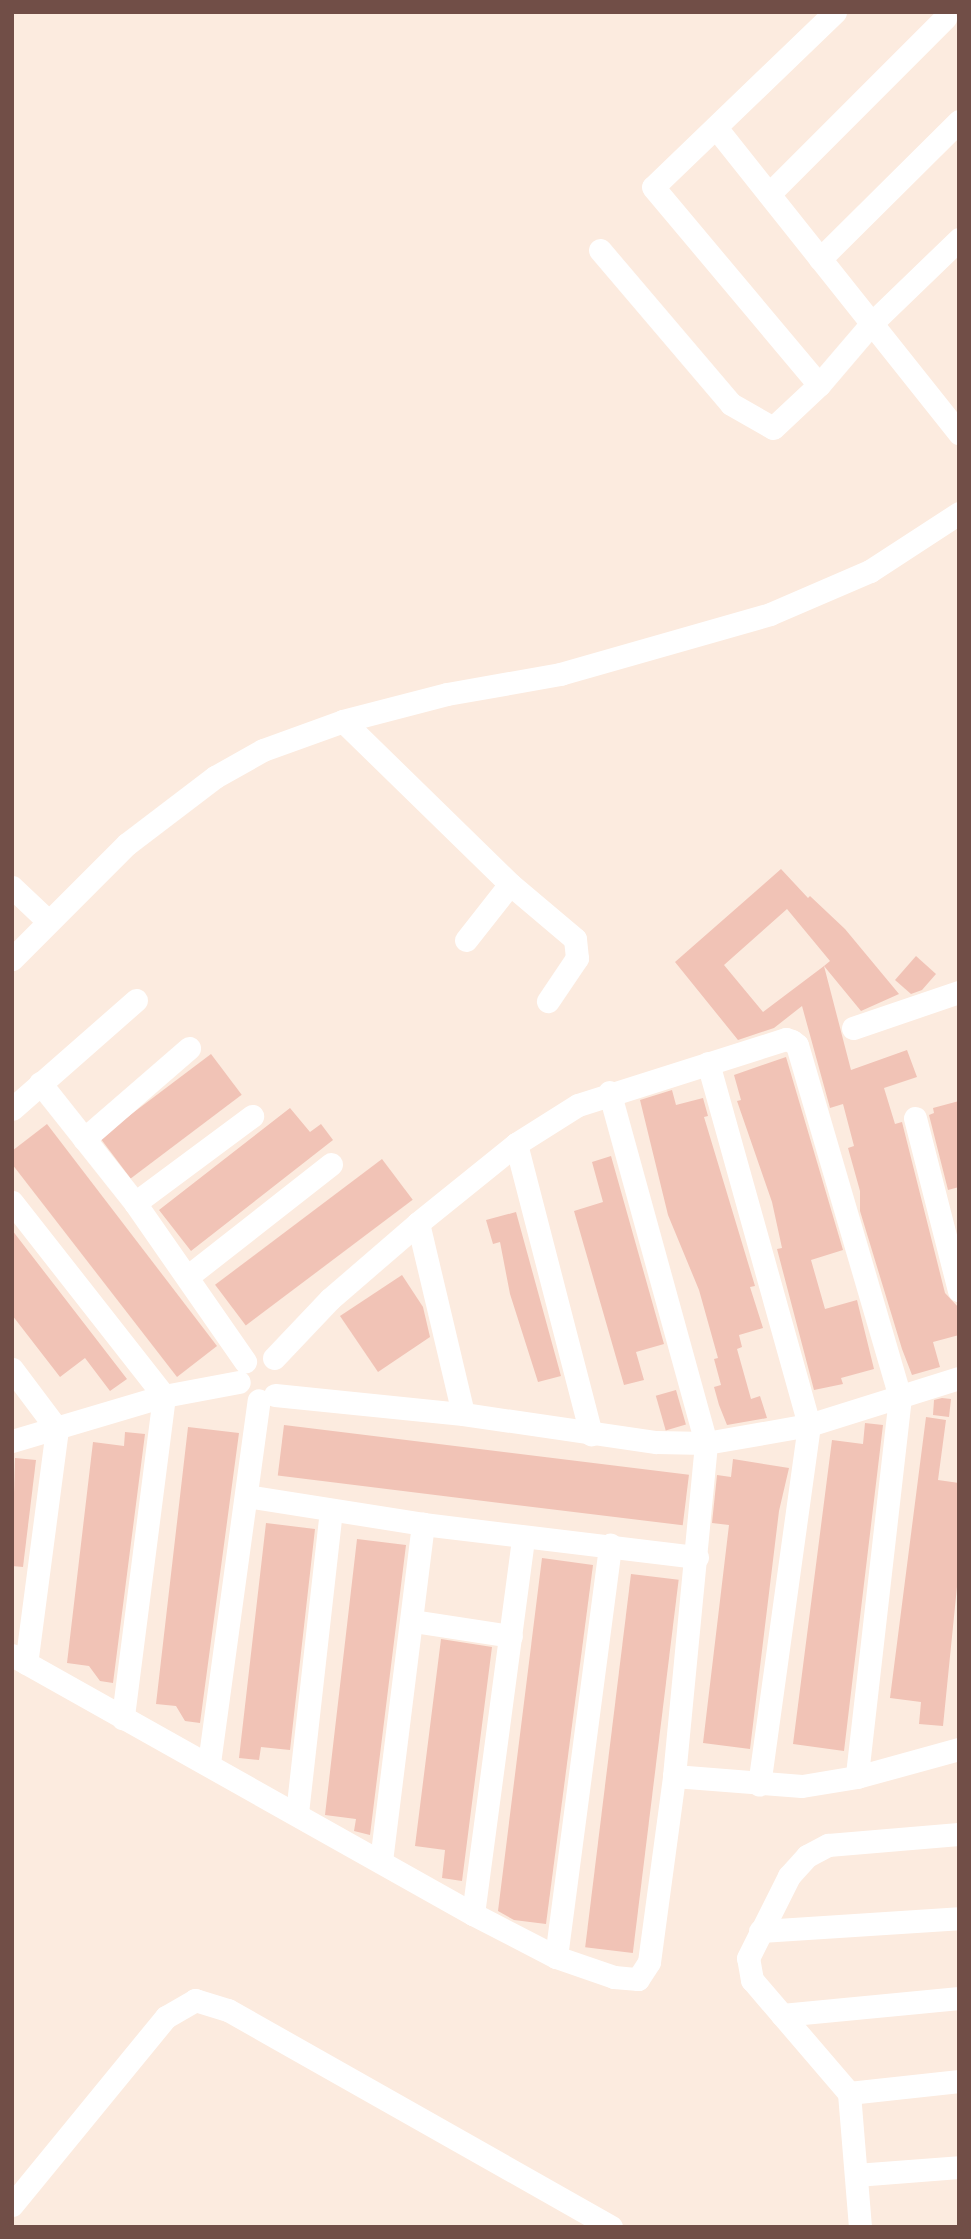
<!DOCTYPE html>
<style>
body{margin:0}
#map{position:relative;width:971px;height:2239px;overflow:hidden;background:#fcebdf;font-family:Rubik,sans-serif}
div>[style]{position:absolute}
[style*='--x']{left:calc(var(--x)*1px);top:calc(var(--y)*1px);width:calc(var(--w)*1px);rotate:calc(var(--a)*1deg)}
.building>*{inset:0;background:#f1c3b6;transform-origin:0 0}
.minor>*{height:23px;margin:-11.5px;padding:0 11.5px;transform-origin:11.5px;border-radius:11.5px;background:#fff}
span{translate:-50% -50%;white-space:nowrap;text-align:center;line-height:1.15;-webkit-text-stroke:5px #fff0e4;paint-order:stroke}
.frame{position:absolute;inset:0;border:14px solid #714e47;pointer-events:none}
</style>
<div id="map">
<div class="building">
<div style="clip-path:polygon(781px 869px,808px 898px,810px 896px,845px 929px,899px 994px,861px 1011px,824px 966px,830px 961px,787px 909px,724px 965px,763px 1012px,824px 966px,851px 1070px,907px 1050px,917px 1077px,884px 1088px,895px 1124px,902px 1122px,945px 1293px,959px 1308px,959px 1335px,933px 1342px,940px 1367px,912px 1375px,902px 1349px,860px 1211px,860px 1191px,848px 1148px,854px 1146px,843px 1104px,830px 1108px,802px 1006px,774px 1028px,738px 1040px,675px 962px)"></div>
<div style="clip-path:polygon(916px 956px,936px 974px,922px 990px,911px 994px,895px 980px)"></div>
<div style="left:211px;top:1054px;width:51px;height:139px;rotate:53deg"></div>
<div style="clip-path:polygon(786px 1057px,843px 1250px,811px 1260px,825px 1309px,857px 1300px,874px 1369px,841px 1378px,843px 1384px,814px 1390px,777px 1249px,782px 1248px,772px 1202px,737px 1101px,741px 1100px,734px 1075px)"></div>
<div style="clip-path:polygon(672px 1090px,676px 1105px,703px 1098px,708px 1116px,704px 1117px,755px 1286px,750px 1287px,763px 1328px,739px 1335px,742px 1347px,737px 1349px,751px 1399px,760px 1396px,767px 1418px,727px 1425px,719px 1405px,714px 1387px,721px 1385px,714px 1359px,718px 1358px,699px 1290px,668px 1215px,640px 1100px)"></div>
<div style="clip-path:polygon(959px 1101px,959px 1187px,948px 1190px,929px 1115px,934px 1113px,933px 1108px)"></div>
<div style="clip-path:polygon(290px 1108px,310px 1132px,321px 1124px,333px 1140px,191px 1251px,159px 1210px)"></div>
<div style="clip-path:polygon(47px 1124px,217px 1346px,177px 1377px,12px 1164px,12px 1151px)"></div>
<div style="clip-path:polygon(611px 1156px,664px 1344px,636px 1352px,644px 1380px,624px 1385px,574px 1211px,603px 1202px,592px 1162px)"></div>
<div style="left:382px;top:1159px;width:51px;height:209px;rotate:53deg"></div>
<div style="clip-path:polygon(516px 1212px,561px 1376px,538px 1382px,510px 1294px,500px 1242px,493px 1244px,486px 1220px)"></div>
<div style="clip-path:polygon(12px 1230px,127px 1379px,110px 1391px,85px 1358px,60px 1377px,12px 1315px)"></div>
<div style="clip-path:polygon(402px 1275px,423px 1307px,430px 1337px,378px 1372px,340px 1316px)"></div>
<div style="left:676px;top:1390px;width:36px;height:21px;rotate:74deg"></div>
<div style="clip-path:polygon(942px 1398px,951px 1399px,949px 1417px,933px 1415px,934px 1400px)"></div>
<div style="clip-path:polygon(926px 1417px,946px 1420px,938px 1480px,959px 1483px,959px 1567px,943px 1726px,919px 1724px,921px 1702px,890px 1698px)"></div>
<div style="clip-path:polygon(865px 1423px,883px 1425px,844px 1751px,793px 1744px,832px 1440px,863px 1444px)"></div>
<div style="left:284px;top:1425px;width:408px;height:51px;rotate:7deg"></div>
<div style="clip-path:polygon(188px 1427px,239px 1433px,200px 1723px,185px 1721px,176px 1706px,156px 1704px)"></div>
<div style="clip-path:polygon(125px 1432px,145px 1434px,113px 1683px,100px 1681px,89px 1666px,67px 1663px,93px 1442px,124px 1446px)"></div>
<div style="clip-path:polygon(15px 1458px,36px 1460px,23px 1567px,12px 1566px)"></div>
<div style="clip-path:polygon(733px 1459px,789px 1468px,779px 1511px,750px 1749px,703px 1743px,729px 1525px,712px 1523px,717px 1475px,731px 1477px)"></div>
<div style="clip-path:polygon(266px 1523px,315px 1529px,290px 1750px,261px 1747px,259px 1760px,239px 1758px)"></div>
<div style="clip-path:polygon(357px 1539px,406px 1545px,370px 1835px,354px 1831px,356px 1819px,325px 1815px)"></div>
<div style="clip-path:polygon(542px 1558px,593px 1565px,546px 1924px,514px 1920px,498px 1911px)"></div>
<div style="left:631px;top:1574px;width:48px;height:376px;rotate:7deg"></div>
<div style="clip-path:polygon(441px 1639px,492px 1647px,462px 1881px,442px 1878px,445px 1850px,415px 1846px)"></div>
</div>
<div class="minor">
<div style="--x:835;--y:12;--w:252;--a:136.1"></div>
<div style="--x:653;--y:187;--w:258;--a:50"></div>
<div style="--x:819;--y:385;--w:82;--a:-49.5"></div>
<div style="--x:872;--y:323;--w:121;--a:-44"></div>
<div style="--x:717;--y:129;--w:389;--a:51.5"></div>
<div style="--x:769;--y:194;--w:249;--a:-45"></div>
<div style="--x:600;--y:250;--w:202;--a:49.6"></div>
<div style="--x:731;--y:404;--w:48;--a:29.7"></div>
<div style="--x:773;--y:428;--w:63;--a:-43.1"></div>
<div style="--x:820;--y:259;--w:196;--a:-44.8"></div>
<div style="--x:343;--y:721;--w:233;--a:44.3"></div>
<div style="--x:510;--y:884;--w:85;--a:40.2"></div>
<div style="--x:575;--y:939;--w:19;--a:84"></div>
<div style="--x:577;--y:958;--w:52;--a:124"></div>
<div style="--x:12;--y:887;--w:50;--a:43.4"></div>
<div style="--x:466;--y:940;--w:71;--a:-51.8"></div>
<div style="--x:12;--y:959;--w:163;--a:-45"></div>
<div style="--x:127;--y:844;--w:111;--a:-37.3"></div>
<div style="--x:215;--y:777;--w:55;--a:-29.4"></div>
<div style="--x:263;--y:750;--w:85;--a:-19.9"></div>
<div style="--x:343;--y:721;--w:107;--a:-14.6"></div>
<div style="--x:447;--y:694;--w:115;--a:-10"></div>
<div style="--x:560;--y:674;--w:218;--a:-15.9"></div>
<div style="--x:770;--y:614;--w:109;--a:-23.3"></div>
<div style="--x:870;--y:571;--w:106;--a:-33.1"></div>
<div style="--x:853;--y:1028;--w:112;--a:-18.8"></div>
<div style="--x:708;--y:1063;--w:376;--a:74.4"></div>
<div style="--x:809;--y:1425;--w:363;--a:97.9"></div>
<div style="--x:40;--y:1083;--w:153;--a:51.6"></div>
<div style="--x:135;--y:1203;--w:193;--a:55.2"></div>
<div style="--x:12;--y:1109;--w:165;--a:-41.3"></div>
<div style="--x:915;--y:1118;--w:178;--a:75.7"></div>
<div style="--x:84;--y:1139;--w:139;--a:-40.9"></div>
<div style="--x:516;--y:1144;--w:300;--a:75.5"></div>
<div style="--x:12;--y:1202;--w:246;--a:51.9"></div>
<div style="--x:164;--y:1396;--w:325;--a:97.3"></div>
<div style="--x:135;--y:1203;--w:146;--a:-36.6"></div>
<div style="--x:418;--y:1223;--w:196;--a:76.7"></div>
<div style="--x:187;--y:1277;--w:183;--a:-38.1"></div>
<div style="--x:274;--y:1358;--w:81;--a:-46.5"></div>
<div style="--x:330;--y:1299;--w:116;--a:-40.8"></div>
<div style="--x:418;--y:1223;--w:126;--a:-38.9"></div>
<div style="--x:516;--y:1144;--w:73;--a:-32.2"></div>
<div style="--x:578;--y:1105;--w:218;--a:-17.6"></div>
<div style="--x:786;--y:1039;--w:6;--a:18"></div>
<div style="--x:792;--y:1041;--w:6;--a:39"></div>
<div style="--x:797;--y:1045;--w:367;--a:73.7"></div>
<div style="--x:900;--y:1397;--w:382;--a:96.5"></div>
<div style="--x:12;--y:1369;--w:75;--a:53.1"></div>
<div style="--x:57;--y:1429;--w:236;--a:97.5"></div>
<div style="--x:275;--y:1395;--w:189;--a:5.8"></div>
<div style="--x:463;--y:1414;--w:195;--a:8.3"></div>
<div style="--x:656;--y:1442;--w:50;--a:1.1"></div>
<div style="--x:706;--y:1443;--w:105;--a:-9.9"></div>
<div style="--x:809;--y:1425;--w:157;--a:-17.4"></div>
<div style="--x:12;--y:1441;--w:159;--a:-16.5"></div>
<div style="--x:164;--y:1396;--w:76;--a:-10.6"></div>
<div style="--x:247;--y:1496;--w:178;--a:9"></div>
<div style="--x:423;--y:1524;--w:276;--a:6.9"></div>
<div style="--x:413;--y:1621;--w:99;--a:8.7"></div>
<div style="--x:12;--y:1655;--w:529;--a:29.33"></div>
<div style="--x:473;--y:1914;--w:93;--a:27.4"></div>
<div style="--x:556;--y:1957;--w:61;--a:19"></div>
<div style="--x:614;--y:1977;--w:24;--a:5"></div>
<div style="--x:638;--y:1979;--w:20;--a:-57"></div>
<div style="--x:649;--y:1962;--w:188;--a:-82.3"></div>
<div style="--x:674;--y:1776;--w:335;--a:-84.5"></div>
<div style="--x:706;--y:1443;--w:364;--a:-105.4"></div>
<div style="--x:209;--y:1763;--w:366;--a:-82.2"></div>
<div style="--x:674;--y:1776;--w:128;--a:4.5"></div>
<div style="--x:802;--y:1786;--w:56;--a:-9.3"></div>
<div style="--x:857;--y:1777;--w:106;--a:-15.4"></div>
<div style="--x:297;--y:1813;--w:305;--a:-83.6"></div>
<div style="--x:381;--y:1861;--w:340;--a:-82.9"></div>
<div style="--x:473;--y:1914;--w:380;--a:-82.4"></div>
<div style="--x:760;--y:1931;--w:199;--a:-3.7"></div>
<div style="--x:556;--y:1957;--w:416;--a:-82.5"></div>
<div style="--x:782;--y:2015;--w:178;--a:-5.5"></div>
<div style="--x:849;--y:2093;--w:149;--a:-130.6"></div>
<div style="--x:752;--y:1980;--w:22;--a:-100"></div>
<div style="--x:748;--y:1958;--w:92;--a:-63.4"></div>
<div style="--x:789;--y:1876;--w:27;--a:-48"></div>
<div style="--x:807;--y:1856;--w:24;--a:-28"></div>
<div style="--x:828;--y:1845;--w:131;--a:-4.8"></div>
<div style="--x:856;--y:2175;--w:103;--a:-4.4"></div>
<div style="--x:12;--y:2205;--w:243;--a:-50.7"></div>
<div style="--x:166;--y:2017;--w:34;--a:-30"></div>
<div style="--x:195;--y:2000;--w:34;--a:17"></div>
<div style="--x:228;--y:2010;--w:440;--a:29.5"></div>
<div style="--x:860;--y:2227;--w:134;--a:-94.7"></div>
<div style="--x:849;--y:2093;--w:111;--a:-6.2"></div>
</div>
<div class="frame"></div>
</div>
